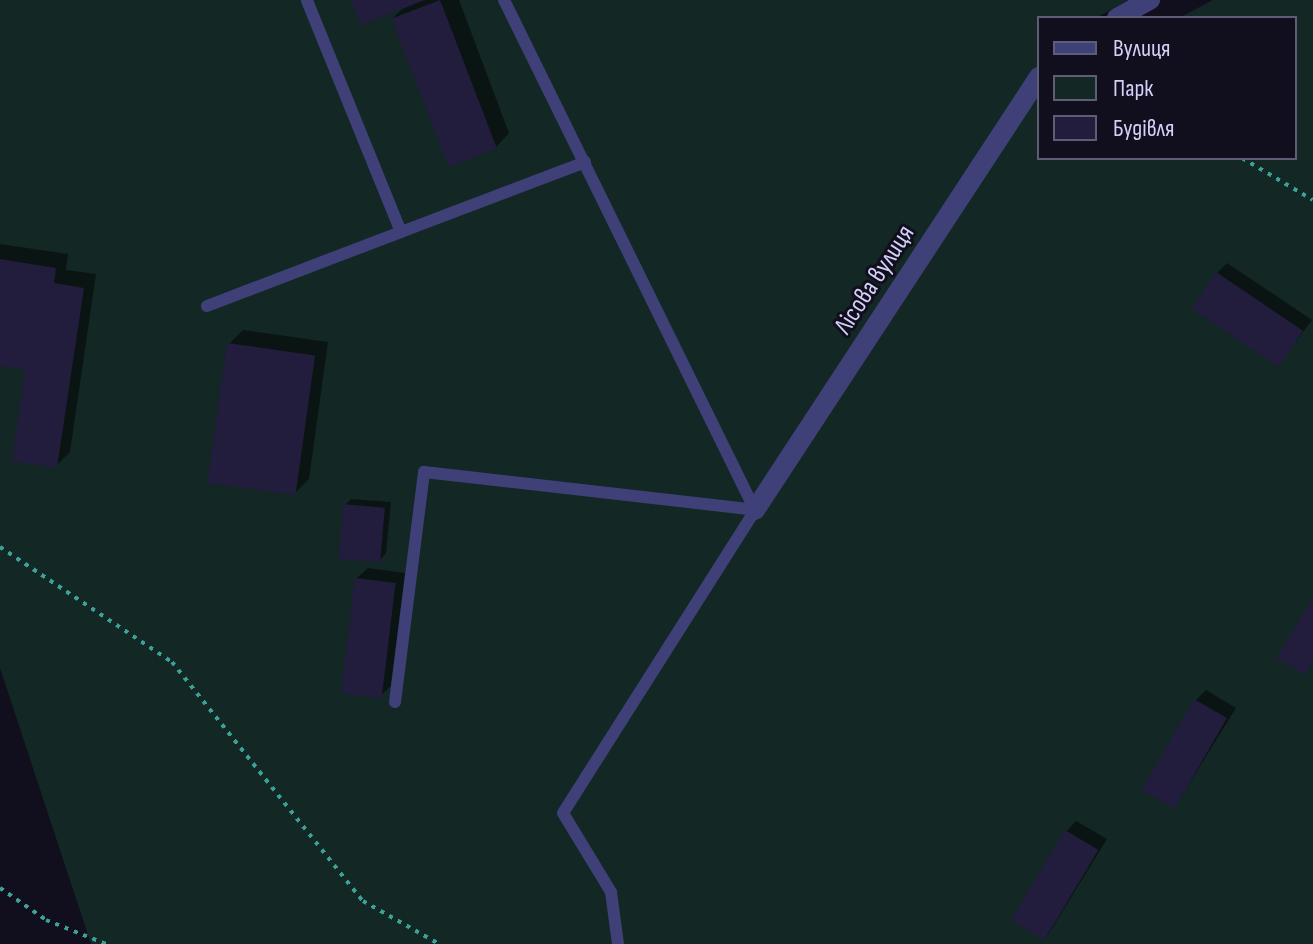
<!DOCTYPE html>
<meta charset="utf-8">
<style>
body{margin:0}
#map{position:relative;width:1313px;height:944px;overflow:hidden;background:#110f1e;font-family:"Sofia Sans Condensed",sans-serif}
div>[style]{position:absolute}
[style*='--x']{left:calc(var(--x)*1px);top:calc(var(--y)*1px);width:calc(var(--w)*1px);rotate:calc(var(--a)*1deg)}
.green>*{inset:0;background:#132725}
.shadow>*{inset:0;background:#0007}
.building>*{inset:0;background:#221d3c;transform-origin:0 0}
.path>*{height:4px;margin-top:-2px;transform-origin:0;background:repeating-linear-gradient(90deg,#3ca297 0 4px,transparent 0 10px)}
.service>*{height:12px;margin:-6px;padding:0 6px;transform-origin:6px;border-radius:6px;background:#3f4077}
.minor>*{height:20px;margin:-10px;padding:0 10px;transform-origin:10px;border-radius:10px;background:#3f4077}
span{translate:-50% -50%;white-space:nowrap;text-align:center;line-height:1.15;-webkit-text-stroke:6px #110f1e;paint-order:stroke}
.street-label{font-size:26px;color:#d4d1f9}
.legend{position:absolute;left:1037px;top:16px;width:260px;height:144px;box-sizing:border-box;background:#110f1e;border:2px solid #5f5d76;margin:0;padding:10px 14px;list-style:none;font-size:24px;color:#d4d1f9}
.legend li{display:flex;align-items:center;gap:16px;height:40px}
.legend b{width:40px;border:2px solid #5f5d76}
</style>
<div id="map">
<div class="green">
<div style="clip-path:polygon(0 0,1128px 0,1096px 18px,1039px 18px,1039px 158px,1295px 158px,1295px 18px,1179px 18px,1213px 0,1313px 0,1313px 944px,91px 944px,0 668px)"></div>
</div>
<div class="shadow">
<div style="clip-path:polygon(353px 0,459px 0,509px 133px,496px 147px,393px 18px,405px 6px)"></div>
<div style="clip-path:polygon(0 244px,68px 254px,66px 270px,96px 274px,70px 452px,56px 466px,28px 368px,0 364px)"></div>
<div style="clip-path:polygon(1227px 263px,1312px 320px,1279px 364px,1217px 273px)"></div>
<div style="clip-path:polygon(243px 330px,328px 342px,309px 479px,295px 493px,229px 344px)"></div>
<div style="clip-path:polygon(351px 499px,391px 502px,386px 553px,380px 560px,345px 505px)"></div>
<div style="clip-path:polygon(368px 568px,405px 573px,391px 686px,380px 696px,357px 578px)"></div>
<div style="clip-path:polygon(1206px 690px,1236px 708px,1174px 808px,1196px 700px)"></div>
<div style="clip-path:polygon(1076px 821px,1107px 839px,1046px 938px,1066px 832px)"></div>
</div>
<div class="building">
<div style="clip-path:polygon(351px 0,425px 0,361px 25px)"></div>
<div style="left:440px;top:0;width:159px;height:52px;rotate:69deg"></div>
<div style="clip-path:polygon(0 259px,56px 268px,54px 283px,84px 288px,57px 468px,12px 461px,25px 370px,0 366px)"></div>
<div style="left:1216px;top:272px;width:105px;height:44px;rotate:34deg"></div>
<div style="left:227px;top:343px;width:89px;height:141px;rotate:8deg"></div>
<div style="left:343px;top:504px;width:42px;height:55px;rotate:5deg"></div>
<div style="left:355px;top:578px;width:41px;height:116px;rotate:7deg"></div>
<div style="clip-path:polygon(1313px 598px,1313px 661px,1305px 675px,1276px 658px)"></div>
<div style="left:1194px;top:699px;width:38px;height:105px;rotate:30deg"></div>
<div style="left:1065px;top:830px;width:39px;height:105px;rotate:31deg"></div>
</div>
<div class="path">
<div style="--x:1242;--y:158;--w:82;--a:30.6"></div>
<div style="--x:0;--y:547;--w:207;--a:33.8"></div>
<div style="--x:172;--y:662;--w:306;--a:51.4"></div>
<div style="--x:363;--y:901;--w:87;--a:29.5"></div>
<div style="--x:0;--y:888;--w:56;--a:34.8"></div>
<div style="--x:46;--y:920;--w:65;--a:21.8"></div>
</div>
<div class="service">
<div style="--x:504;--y:0;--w:568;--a:63.8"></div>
<div style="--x:401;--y:232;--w:197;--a:-20.8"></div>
<div style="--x:207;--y:306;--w:208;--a:-20.9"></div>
<div style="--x:401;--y:232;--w:250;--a:-112.1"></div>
<div style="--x:395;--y:702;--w:232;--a:-82.8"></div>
<div style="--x:424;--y:472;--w:333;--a:6.5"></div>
<div style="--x:618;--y:944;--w:52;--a:-97.7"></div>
<div style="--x:611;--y:892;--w:92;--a:-121.3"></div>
<div style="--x:563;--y:813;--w:359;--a:-57.6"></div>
</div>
<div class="minor">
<div style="--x:1117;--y:18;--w:38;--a:-29"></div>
<div style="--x:755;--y:510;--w:518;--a:-56.74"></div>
</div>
<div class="street-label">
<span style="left:875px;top:280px;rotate:-57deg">Лісова вулиця</span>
</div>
<ul class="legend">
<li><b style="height:10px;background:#3f4077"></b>Вулиця</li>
<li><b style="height:22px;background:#132725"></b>Парк</li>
<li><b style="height:22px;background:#221d3c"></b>Будівля</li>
</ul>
</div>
